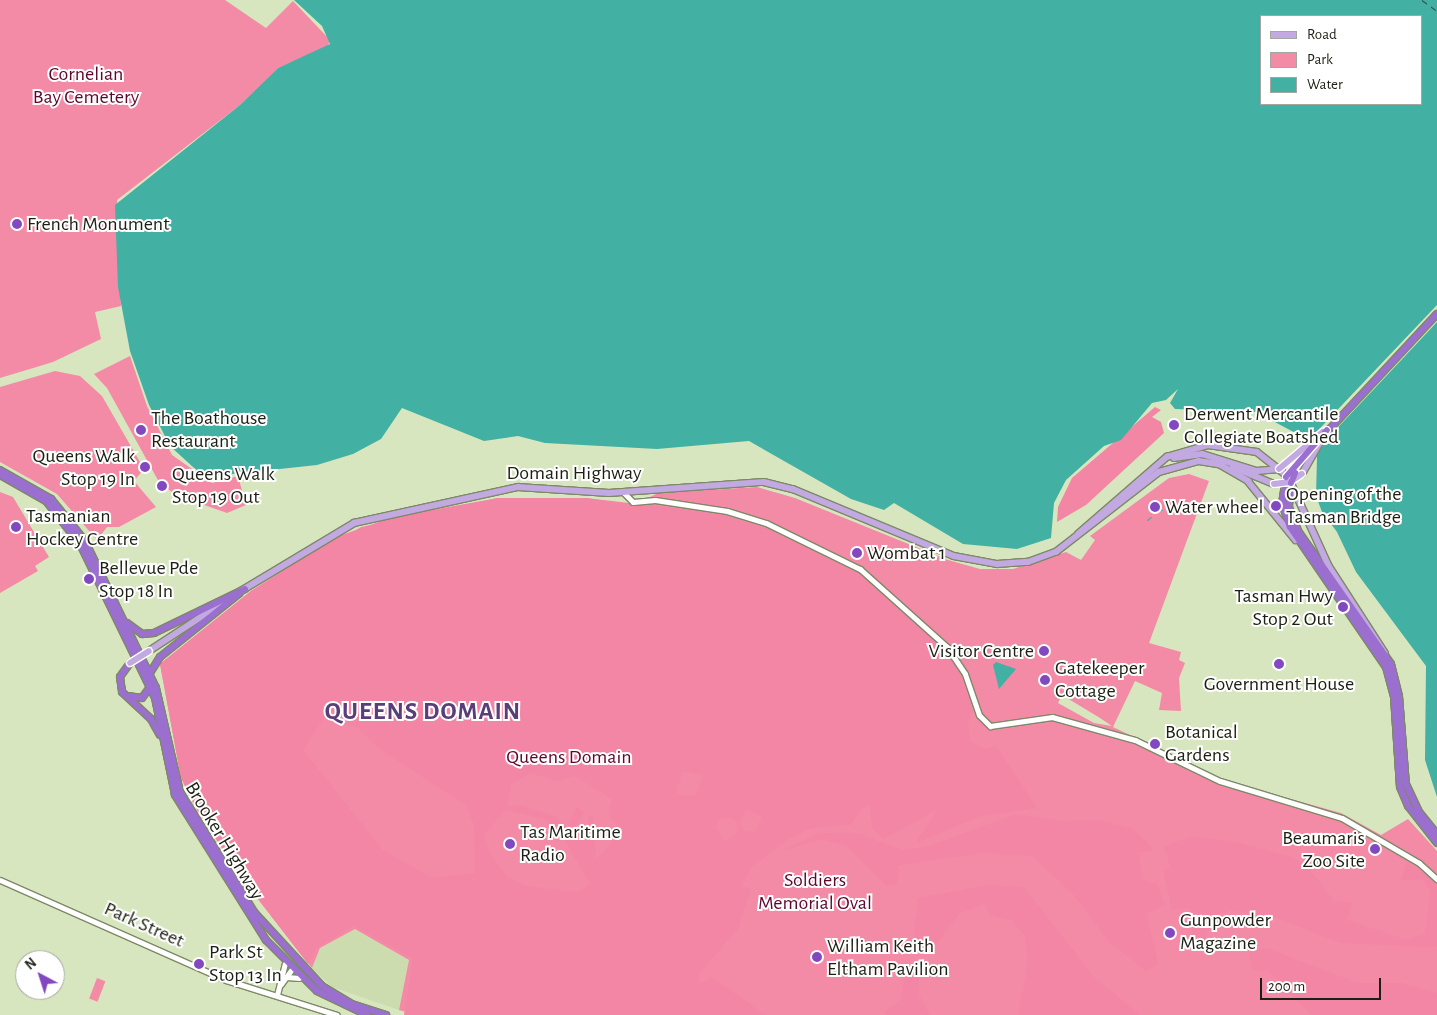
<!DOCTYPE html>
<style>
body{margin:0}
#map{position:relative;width:1437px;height:1015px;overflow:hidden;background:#d8e6c0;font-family:"Alegreya Sans",sans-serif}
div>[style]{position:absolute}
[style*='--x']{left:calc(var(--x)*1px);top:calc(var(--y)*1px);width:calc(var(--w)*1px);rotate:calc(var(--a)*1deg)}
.built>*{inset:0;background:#ccdcaf}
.green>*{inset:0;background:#f38aa6;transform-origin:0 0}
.forest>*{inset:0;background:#f386a4}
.water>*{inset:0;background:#42b0a2}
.pier>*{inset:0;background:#d8e6c0}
.stream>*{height:1px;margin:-0.5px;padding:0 0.5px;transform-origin:0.5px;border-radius:0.5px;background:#42b0a2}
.ferry>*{height:1px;margin-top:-0.5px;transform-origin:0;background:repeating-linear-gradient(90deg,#30514c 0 6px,transparent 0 11px)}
.roads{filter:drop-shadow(1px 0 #7d8966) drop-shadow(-1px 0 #7d8966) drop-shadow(0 1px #7d8966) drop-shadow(0 -1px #7d8966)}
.secondary>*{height:5px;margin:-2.5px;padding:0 2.5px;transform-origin:2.5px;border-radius:2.5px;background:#fff}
.primary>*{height:5.5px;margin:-2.75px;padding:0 2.75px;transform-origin:2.75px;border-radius:2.75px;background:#c3a9e2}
.highway>*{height:6px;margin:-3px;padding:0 3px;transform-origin:3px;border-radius:3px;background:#9b6fcf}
.bridges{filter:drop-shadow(1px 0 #fff) drop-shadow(-1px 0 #fff) drop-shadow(0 1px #fff) drop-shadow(0 -1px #fff)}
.primary-bridge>*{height:5.5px;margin:-2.75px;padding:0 2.75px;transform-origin:2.75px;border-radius:2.75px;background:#c3a9e2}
.highway-bridge>*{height:6px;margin:-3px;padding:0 3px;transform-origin:3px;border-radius:3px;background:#9b6fcf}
.dots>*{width:14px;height:14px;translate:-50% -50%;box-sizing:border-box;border:2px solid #fff;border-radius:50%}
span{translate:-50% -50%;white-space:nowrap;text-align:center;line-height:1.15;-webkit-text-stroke:4px #fff;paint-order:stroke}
.park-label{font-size:20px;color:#5e072c}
.poi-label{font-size:20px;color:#1c2012}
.left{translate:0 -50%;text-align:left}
.right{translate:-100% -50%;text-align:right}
.street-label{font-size:20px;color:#1c2012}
.district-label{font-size:25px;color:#593e79;font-weight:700;letter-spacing:1px}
.legend{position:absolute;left:1260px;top:15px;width:162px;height:90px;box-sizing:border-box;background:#fff;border:1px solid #a4a6a0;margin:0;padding:6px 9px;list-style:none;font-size:15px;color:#1c2012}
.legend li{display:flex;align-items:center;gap:10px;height:25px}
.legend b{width:25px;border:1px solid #a4a6a0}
.north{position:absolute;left:15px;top:950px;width:50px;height:50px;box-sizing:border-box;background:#fff;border:1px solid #a4a6a0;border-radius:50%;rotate:320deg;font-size:14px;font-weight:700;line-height:20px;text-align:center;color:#1c2012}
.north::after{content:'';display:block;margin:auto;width:18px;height:22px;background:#8248bf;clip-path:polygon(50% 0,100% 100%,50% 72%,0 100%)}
.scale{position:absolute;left:1260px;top:978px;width:121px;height:22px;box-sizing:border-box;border:2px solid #1c2012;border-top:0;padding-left:6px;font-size:15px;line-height:18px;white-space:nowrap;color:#1c2012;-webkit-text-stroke:4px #fff;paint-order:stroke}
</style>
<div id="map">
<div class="built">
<div style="clip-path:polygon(355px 928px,409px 960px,399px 1010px,332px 987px,312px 968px,320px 948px)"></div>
</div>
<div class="green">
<div style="clip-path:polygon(0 0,225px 0,266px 28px,293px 1px,330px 40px,328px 46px,278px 68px,240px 105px,117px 200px,121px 306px,95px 312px,101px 339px,53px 362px,0 378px)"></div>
<div style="clip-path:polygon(130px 356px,147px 406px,172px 455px,212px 483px,238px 476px,246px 505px,227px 513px,176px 495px,159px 482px,107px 388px,94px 374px)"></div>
<div style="clip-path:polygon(55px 371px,80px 376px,102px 396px,144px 469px,134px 481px,156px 507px,119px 527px,107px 527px,97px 540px,57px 494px,0 462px,0 387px)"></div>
<div style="clip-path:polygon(evenodd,1189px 474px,1209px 481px,1149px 643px,1181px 652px,1179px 660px,1185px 663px,1179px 678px,1181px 711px,1159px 710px,1162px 693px,1135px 681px,1113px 727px,1226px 781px,1341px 813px,1381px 835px,1408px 819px,1437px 851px,1437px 1015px,416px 1015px,399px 1010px,409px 960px,355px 929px,320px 948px,312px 968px,241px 877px,181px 778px,160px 664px,251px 591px,361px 527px,498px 498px,586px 498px,634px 505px,658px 493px,757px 487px,795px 498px,948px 560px,980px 569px,1013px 569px,1066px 552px,1081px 560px,1095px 540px,1090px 536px,1169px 478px,1189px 474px,1062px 695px,1100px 718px,1112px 726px,1094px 723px,1058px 703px,1062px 695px)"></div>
<div style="clip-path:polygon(0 492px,13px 497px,49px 557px,35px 566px,38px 571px,0 593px)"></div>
<div style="left:97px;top:978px;width:9px;height:22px;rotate:21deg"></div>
</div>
<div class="forest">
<div style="clip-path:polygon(1155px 407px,1161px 410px,1152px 417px,1161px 422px,1164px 433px,1086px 505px,1057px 522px,1058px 507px,1072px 478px)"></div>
<div style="clip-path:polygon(evenodd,498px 498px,586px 498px,715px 513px,780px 532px,841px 562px,886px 593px,945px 650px,962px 677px,973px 710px,968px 725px,971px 742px,984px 749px,996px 746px,1037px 808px,981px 816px,916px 843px,938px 809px,884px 839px,872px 829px,870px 806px,862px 808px,850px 825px,812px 828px,789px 838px,751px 868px,742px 886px,751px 889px,738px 929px,698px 975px,700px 984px,711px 977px,766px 1015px,404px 1015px,413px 958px,353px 926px,317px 948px,308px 964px,241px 877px,196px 809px,181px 778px,160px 664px,251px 591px,336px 537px,393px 517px,498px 498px,323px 719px,357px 727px,378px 748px,466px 805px,474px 825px,475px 873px,432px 878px,383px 850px,303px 750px,323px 719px,498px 498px,683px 771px,703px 775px,696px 796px,675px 795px,683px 771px,498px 498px,530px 773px,558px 781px,575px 776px,612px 799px,608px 814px,617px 825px,610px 845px,596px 859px,593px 818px,589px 815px,587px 834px,575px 827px,584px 812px,576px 807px,567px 829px,555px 816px,519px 805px,507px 807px,511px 784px,530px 773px,498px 498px,747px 809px,762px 817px,755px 832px,744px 831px,739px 823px,747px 809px,498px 498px,506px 810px,544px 819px,561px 833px,590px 884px,580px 892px,549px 889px,522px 885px,507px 876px,491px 855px,484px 834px,506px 810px,498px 498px,728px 817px,736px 821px,739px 830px,726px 841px,715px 828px,719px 819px,728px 817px)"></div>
<div style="clip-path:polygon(1016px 814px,1062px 821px,1099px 820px,1133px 829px,1147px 842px,1153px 850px,1139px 853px,1142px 879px,1158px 885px,1165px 905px,1147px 914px,1158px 964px,1146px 971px,1110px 943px,1073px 894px,1032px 856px,983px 853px,899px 865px,897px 884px,887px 886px,847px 846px,820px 839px,780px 852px,820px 833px,860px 834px,902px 850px,926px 847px)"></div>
<div style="clip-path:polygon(1189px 837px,1232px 841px,1292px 857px,1308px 867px,1334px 901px,1352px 903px,1347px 920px,1406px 940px,1425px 934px,1430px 891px,1423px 879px,1401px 880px,1407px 862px,1437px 883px,1437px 947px,1340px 943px,1277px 918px,1234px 910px,1213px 915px,1205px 940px,1194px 948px,1190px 908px,1172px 910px,1163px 871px,1170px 867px,1164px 846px)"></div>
<div style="clip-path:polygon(989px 885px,1024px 887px,1093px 976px,1140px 1015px,1018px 1015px,1028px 963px,1025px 936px,1011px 920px,990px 915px,984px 904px,960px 913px,937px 943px,913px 949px,918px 898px)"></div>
<div style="clip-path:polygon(1267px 948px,1357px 983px,1401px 983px,1437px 993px,1437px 1015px,1312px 1015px,1292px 995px,1284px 994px,1286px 987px,1268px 971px,1252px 970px,1249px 952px)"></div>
<div style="clip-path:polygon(919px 969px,919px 994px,930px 1015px,887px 1015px,884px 1012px,901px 1000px,905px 972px)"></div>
</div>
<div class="water">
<div style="clip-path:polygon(evenodd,294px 0,1437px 0,1437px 797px,1425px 760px,1426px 666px,1356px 572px,1337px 532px,1322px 512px,1316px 496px,1317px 456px,1305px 438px,1256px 412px,1175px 409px,1170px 403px,1178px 389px,1166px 400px,1152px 403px,1121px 440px,1104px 446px,1066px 480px,1054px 503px,1051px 538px,1017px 549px,963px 544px,894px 503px,884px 510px,851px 499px,749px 441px,657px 449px,545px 443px,518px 436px,484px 441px,402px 408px,381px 439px,353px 454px,317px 465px,204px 477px,170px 446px,149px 405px,130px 351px,118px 287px,115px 205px,240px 105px,278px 68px,330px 44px,322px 26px,294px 0,1261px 16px,1421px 16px,1421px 104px,1261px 104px,1261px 16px)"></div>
<div style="clip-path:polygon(996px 662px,1016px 669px,999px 689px,993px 665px)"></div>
</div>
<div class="pier">
<div style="clip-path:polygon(1437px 305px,1437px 322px,1328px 438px,1315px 458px,1306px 443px)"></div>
</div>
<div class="stream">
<div style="--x:1154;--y:509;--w:8;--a:7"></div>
<div style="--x:1147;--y:520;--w:5;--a:-37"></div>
</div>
<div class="ferry">
<div style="--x:1422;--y:0;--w:19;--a:36"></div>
</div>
<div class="roads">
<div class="secondary">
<div style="--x:623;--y:492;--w:14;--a:45"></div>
<div style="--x:633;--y:502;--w:22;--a:-5"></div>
<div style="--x:655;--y:500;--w:73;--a:8.7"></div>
<div style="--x:727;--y:511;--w:41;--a:17.1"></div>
<div style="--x:766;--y:523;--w:105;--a:26.1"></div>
<div style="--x:860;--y:569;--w:117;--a:41.9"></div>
<div style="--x:947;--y:647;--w:32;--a:56"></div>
<div style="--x:965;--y:674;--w:43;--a:71.1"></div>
<div style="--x:979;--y:715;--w:16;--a:45"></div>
<div style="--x:990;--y:726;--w:63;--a:-8.3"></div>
<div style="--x:1052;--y:717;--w:86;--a:15.5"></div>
<div style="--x:1135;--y:740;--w:94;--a:25.8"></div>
<div style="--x:1220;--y:781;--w:127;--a:16.9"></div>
<div style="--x:1342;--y:818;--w:89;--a:30.3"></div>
<div style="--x:1419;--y:863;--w:24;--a:42"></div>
<div style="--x:0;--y:880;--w:247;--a:23.9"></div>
<div style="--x:226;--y:980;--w:116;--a:17.5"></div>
<div style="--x:287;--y:977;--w:12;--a:5"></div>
<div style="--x:281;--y:984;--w:17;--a:-54"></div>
<div style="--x:277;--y:995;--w:32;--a:-76"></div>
</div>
<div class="primary">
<div style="--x:1174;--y:458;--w:28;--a:-8"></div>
<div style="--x:1202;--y:454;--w:58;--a:17.2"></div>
<div style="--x:1257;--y:471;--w:22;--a:-5"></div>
<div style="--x:1233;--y:467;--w:44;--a:22.5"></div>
<div style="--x:1302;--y:474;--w:48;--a:-60.3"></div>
<div style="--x:1078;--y:534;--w:118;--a:-40.9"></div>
<div style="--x:1167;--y:457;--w:43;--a:-16.3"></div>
<div style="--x:1208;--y:445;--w:49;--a:8.1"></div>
<div style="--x:1257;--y:452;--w:39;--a:38"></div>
<div style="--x:1288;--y:476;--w:99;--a:65.5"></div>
<div style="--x:1329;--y:566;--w:103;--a:57.2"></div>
<div style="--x:241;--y:591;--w:132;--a:-31"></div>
<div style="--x:354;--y:523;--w:168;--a:-12.4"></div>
<div style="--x:518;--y:487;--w:91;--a:3.8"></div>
<div style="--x:609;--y:493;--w:155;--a:-4.1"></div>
<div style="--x:764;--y:482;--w:30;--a:14"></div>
<div style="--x:793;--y:489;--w:174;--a:22.6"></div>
<div style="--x:954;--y:556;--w:44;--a:10.5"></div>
<div style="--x:997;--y:564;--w:31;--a:-4"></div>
<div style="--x:1028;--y:562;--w:30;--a:-20"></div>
<div style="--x:1056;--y:552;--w:130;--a:-37.8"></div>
<div style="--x:1159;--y:472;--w:41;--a:-15.4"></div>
<div style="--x:1199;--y:461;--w:20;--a:9"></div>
<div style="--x:1219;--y:464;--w:34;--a:30"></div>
<div style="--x:1248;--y:481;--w:76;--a:50.9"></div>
<div style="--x:149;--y:651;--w:93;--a:-33.2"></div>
</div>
<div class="highway">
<div style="--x:1325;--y:434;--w:164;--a:-47"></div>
<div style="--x:0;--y:470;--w:59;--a:29.6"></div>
<div style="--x:51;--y:499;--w:54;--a:51"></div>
<div style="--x:85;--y:541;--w:163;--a:64.2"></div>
<div style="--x:156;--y:688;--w:107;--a:77"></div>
<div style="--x:180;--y:792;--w:141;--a:58.3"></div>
<div style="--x:254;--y:912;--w:100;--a:47.4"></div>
<div style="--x:322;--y:986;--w:35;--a:31"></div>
<div style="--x:352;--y:1004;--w:36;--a:18"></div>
<div style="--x:0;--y:475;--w:53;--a:29.5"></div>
<div style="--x:46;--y:501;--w:55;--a:51.7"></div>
<div style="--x:80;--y:544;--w:171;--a:64"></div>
<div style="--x:155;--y:698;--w:99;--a:78.3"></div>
<div style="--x:175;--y:795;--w:171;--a:57.9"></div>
<div style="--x:266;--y:940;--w:72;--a:45"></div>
<div style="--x:317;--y:991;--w:55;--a:25.6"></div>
<div style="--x:1286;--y:478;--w:25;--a:99"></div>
<div style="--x:1282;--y:503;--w:25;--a:72"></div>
<div style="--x:1290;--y:527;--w:170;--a:55.6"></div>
<div style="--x:1386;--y:667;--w:31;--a:75"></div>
<div style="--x:1394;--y:697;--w:90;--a:86.2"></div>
<div style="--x:1400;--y:787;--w:21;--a:67"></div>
<div style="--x:1408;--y:806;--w:47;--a:51.9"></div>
<div style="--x:1291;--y:483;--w:24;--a:95"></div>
<div style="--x:1289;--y:507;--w:26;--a:69"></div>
<div style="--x:1298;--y:531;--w:162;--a:55"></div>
<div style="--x:1391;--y:664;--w:33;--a:76"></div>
<div style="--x:1399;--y:696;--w:88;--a:85.5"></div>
<div style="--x:1406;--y:784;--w:31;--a:65"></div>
<div style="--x:1419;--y:812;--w:28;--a:51"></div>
<div style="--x:127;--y:623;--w:19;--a:36"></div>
<div style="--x:142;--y:634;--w:12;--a:-5"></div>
<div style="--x:154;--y:633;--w:101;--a:-25.8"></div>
<div style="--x:130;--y:663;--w:17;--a:126"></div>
<div style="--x:120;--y:677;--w:15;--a:82"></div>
<div style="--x:122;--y:692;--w:40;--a:43"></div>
<div style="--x:151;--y:719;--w:18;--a:61"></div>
<div style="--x:150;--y:673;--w:19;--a:-58"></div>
<div style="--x:160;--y:657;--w:102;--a:-38.7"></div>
<div style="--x:128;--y:696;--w:14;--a:8"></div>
<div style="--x:142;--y:698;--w:14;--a:-54"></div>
</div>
</div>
<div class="bridges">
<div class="primary-bridge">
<div style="--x:1279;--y:469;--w:57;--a:-40.1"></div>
<div style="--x:1274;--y:484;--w:16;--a:-7"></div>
<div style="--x:1290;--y:482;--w:14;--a:-34"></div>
<div style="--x:130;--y:663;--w:22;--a:-32"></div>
</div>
<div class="highway-bridge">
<div style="--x:1286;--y:477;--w:62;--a:-48.9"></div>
<div style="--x:1291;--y:483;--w:11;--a:-68"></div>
</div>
</div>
<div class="dots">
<div style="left:17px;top:224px;background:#8248bf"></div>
<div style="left:1174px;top:425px;background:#8248bf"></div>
<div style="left:141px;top:430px;background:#8248bf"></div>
<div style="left:145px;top:467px;background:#8248bf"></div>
<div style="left:162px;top:486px;background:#8248bf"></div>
<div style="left:1276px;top:506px;background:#8248bf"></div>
<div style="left:1155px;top:507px;background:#8248bf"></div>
<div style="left:16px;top:527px;background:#8248bf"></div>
<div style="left:857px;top:553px;background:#8248bf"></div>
<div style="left:89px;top:579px;background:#8248bf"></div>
<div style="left:1343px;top:607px;background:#8248bf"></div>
<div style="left:1044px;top:651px;background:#8248bf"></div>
<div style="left:1279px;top:664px;background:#8248bf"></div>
<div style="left:1045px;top:680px;background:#8248bf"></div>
<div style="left:1155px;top:744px;background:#8248bf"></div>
<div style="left:510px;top:844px;background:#8248bf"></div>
<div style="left:1375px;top:849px;background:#8248bf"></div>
<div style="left:1170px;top:933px;background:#8248bf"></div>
<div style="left:817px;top:957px;background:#8248bf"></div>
<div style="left:199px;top:964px;background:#8248bf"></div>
</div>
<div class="park-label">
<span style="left:86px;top:86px">Cornelian<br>Bay Cemetery</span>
<span style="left:569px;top:757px">Queens Domain</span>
<span style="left:815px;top:892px">Soldiers<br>Memorial Oval</span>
</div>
<div class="poi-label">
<span class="left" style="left:27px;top:224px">French Monument</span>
<span class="left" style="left:1184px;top:426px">Derwent Mercantile<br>Collegiate Boatshed</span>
<span class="left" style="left:151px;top:430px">The Boathouse<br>Restaurant</span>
<span class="right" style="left:135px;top:468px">Queens Walk<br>Stop 19 In</span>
<span class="left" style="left:172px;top:486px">Queens Walk<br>Stop 19 Out</span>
<span class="left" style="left:1286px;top:506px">Opening of the<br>Tasman Bridge</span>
<span class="left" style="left:1165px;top:507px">Water wheel</span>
<span class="left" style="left:26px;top:528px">Tasmanian<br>Hockey Centre</span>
<span class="left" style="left:867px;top:553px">Wombat 1</span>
<span class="left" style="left:99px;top:580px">Bellevue Pde<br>Stop 18 In</span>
<span class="right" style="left:1333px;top:608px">Tasman Hwy<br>Stop 2 Out</span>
<span class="right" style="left:1034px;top:651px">Visitor Centre</span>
<span class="left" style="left:1055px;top:680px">Gatekeeper<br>Cottage</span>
<span style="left:1279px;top:684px">Government House</span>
<span class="left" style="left:1165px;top:744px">Botanical<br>Gardens</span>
<span class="left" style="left:520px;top:844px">Tas Maritime<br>Radio</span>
<span class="right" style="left:1365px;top:850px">Beaumaris<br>Zoo Site</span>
<span class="left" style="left:1180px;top:932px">Gunpowder<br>Magazine</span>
<span class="left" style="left:827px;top:958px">William Keith<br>Eltham Pavilion</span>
<span class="left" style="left:209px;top:964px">Park St<br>Stop 13 In</span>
</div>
<div class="street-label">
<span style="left:574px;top:473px">Domain Highway</span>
<span style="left:224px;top:841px;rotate:59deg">Brooker Highway</span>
<span style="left:144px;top:925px;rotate:24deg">Park Street</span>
</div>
<div class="district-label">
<span style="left:423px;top:712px">QUEENS DOMAIN</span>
</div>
<ul class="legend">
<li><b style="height:6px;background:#c3a9e2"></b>Road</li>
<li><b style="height:14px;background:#f38aa6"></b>Park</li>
<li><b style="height:14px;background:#42b0a2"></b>Water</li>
</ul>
<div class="north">N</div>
<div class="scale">200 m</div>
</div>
